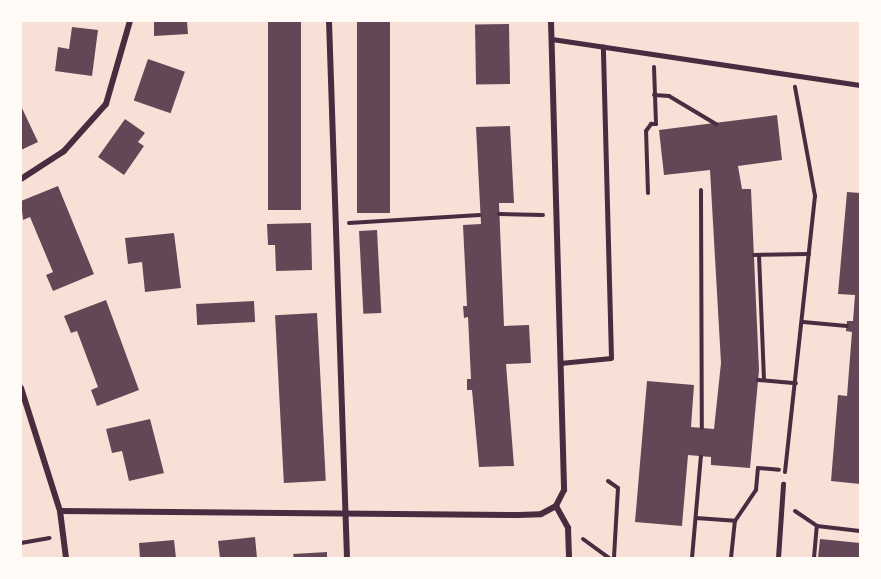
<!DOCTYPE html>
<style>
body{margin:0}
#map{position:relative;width:881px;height:579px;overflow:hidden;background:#f7e1d7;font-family:"Public Sans",sans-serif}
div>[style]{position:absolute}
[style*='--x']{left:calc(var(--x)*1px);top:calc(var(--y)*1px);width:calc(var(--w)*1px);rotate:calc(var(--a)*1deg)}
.building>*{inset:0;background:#644757;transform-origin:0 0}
.path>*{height:4px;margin:-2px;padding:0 2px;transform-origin:2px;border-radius:2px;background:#4a2c40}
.service>*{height:4.5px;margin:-2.25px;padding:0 2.25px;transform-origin:2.25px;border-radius:2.25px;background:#4a2c40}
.minor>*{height:6px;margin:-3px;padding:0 3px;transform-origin:3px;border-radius:3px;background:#4a2c40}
span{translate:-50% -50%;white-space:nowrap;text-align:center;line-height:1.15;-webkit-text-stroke:6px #fffaf5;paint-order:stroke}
.frame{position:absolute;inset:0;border:22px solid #fffaf5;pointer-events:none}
</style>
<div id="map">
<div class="building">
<div style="clip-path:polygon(154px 21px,187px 21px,188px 34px,154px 36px)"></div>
<div style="left:268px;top:21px;width:33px;height:189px"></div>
<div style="left:357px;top:21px;width:33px;height:192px"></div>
<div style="left:509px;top:24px;width:60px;height:34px;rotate:89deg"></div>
<div style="clip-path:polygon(72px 27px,98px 30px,92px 76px,55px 71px,58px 47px,69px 49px)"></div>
<div style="left:148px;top:59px;width:39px;height:44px;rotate:19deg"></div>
<div style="clip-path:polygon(21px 106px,38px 142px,21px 150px)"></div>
<div style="clip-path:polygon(777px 115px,782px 160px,738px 166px,742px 189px,751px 189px,759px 370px,750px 468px,711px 465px,711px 457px,688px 455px,682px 526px,635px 522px,647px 381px,694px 385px,691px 427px,714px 429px,721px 363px,710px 170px,664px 175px,659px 130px)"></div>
<div style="clip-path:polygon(125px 119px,145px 133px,138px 142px,144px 146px,124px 175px,98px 157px)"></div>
<div style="clip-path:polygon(510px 126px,514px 203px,499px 203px,504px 326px,529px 325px,531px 363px,506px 364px,514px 466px,479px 467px,472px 390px,467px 390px,467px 379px,471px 379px,468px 317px,464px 318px,463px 306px,467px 306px,463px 225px,481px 224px,476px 127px)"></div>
<div style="clip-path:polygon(58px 186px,94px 274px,53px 291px,46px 275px,53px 272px,30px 217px,23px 220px,21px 201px)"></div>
<div style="clip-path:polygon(847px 192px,860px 193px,860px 484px,831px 481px,838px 395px,847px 396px,852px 332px,846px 331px,847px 321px,853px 321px,855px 295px,838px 294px)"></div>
<div style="clip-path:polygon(311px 223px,312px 270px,276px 271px,275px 245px,268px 245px,267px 224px)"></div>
<div style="left:377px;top:230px;width:83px;height:18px;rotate:87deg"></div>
<div style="clip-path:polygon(174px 233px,181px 288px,145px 292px,142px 262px,128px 264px,125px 238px)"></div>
<div style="clip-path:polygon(106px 300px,139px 390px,97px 406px,91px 390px,98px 387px,77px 331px,71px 333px,64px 316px)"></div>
<div style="left:254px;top:301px;width:21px;height:58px;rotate:87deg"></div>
<div style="left:317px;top:313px;width:168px;height:42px;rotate:87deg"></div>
<div style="clip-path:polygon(150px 419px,164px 473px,129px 481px,122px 451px,112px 453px,106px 429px)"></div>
<div style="clip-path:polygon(255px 537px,257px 558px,220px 558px,218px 541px)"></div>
<div style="clip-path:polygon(820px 539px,860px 543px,860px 558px,818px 558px)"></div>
<div style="clip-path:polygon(174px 540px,176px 558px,140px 558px,139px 543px)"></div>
<div style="clip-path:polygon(327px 552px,327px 558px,294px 558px,293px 554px)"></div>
</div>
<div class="path">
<div style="--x:654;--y:95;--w:15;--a:4"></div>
<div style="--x:669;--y:96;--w:55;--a:30.8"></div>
<div style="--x:701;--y:190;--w:238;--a:89.8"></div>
<div style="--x:648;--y:193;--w:62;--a:-91.8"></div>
<div style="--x:646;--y:131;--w:9;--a:-54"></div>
<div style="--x:651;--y:124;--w:5;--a:0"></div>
<div style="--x:656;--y:124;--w:57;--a:-92"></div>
<div style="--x:499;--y:214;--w:44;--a:1.3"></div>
<div style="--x:349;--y:223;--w:131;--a:-3.5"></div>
<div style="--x:754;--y:255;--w:55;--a:-1"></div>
<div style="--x:759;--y:255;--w:125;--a:87.7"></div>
<div style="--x:803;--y:322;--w:44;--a:5.2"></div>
<div style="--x:758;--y:380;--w:38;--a:5"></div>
<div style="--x:785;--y:472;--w:278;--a:-83.8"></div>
<div style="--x:815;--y:196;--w:111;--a:-100.4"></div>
<div style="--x:608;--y:481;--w:12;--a:35"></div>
<div style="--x:618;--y:488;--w:70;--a:93.3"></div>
<div style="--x:795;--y:511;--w:27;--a:34"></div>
<div style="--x:817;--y:526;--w:43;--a:6.6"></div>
<div style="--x:696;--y:518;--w:39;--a:4"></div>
<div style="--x:735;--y:521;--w:37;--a:-56"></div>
<div style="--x:756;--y:490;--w:22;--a:-85"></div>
<div style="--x:758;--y:468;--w:21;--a:5"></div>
<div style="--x:583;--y:539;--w:32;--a:36"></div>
<div style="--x:21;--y:543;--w:29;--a:-10"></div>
<div style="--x:692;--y:558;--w:102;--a:-85"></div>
<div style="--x:731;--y:558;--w:37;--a:-84"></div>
<div style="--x:814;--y:558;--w:32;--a:-85"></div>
</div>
<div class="service">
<div style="--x:552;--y:39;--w:311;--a:8.5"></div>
<div style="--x:560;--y:363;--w:51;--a:-5.6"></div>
<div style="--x:611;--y:358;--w:311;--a:-91.5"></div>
<div style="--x:778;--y:558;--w:74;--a:-86.1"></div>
</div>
<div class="minor">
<div style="--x:329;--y:21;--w:537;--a:88.08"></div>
<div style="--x:551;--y:21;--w:469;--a:88.4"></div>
<div style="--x:564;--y:490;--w:18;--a:117"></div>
<div style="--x:21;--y:179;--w:51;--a:-33.1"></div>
<div style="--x:64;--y:151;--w:63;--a:-48.2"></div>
<div style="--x:106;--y:104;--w:86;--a:-73.9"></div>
<div style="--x:21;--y:388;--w:129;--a:72.4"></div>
<div style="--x:60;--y:511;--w:47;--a:82.7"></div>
<div style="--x:556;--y:506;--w:25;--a:61"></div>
<div style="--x:568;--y:528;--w:30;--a:88"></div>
<div style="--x:60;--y:511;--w:458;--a:0.5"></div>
<div style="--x:518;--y:515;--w:23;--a:-2"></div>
<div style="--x:541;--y:514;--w:17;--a:-28"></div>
</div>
<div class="frame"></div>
</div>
